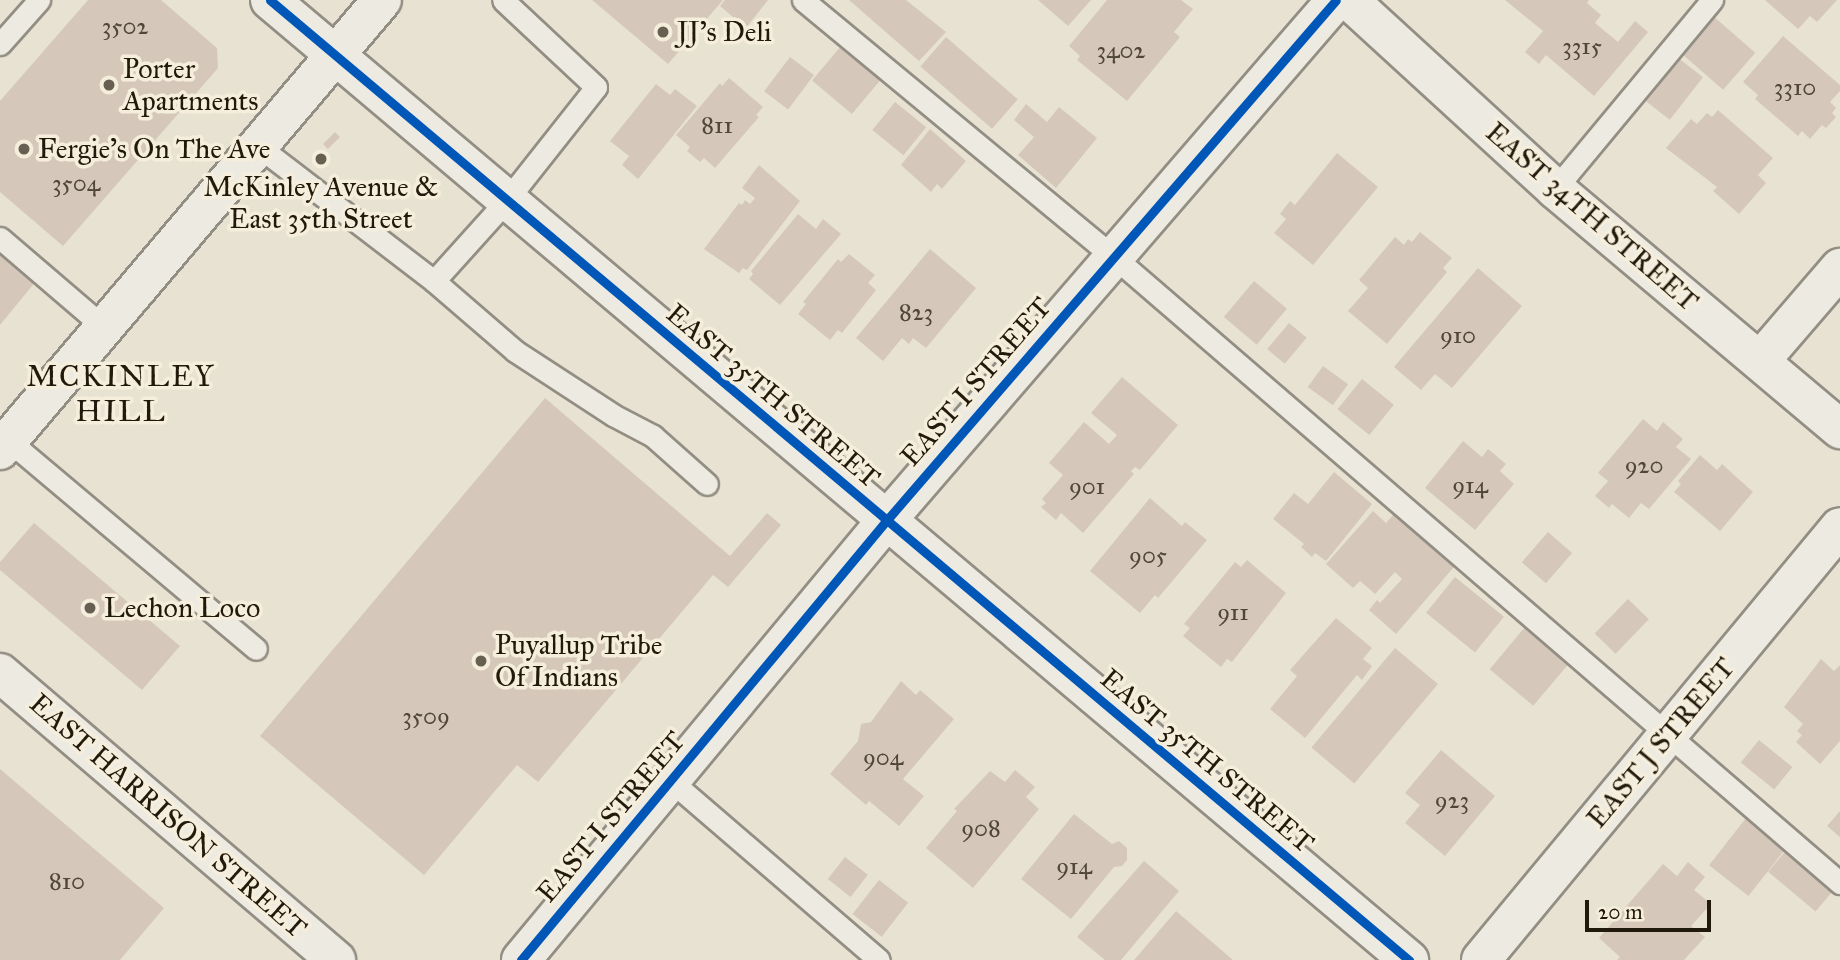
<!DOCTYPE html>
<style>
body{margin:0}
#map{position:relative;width:1840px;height:960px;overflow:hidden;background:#e8e2d2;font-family:"IM FELL Great Primer",serif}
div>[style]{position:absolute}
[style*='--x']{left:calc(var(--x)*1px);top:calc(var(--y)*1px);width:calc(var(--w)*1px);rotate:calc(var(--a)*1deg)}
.building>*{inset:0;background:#d5c8bb;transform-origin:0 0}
.roads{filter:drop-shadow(2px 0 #938e84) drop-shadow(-2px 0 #938e84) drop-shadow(0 2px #938e84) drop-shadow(0 -2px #938e84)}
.lane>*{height:21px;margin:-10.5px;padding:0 10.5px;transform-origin:10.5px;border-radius:10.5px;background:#edeae1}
.street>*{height:38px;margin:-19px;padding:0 19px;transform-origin:19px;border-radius:19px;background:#edeae1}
.secondary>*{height:38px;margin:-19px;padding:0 19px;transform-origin:19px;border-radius:19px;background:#edeae1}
.cycleway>*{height:9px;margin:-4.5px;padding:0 4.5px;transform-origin:4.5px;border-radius:4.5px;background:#0057b8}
.dots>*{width:19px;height:19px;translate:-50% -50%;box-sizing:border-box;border:4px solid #f6eedc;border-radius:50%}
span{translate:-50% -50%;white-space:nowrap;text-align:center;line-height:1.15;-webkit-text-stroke:7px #f6eedc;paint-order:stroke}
.number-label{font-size:24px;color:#50463a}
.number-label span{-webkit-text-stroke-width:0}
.poi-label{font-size:28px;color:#22190d}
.left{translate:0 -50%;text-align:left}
.street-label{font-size:28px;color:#22190d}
.neighbourhood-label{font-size:30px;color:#22190d;letter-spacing:2px}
.scale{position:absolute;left:1585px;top:900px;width:126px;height:32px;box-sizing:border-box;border:4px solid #22190d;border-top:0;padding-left:9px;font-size:21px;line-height:24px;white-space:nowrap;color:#22190d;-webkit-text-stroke:5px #f6eedc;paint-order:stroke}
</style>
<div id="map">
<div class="building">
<div style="clip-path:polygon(88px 0,161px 0,217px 48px,218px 68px,63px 246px,0 192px,0 101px)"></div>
<div style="clip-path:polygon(592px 0,723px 0,668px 64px)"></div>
<div style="clip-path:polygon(725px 0,768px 0,746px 28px,720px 6px)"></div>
<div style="clip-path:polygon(849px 0,906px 0,946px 32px,919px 61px)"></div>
<div style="clip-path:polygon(1038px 0,1091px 0,1068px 26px)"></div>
<div style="clip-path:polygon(1107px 0,1181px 0,1193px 9px,1174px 32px,1180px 37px,1127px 101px,1077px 60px,1080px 56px,1069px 46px)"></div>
<div style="clip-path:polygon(1505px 0,1589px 0,1587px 3px,1601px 15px,1595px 23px,1618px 42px,1635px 21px,1648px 32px,1594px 96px,1546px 55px,1539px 64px,1525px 52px,1543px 31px)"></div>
<div style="clip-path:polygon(1765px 0,1837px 0,1817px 22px,1810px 16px,1798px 29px)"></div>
<div style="left:1713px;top:16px;width:56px;height:49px;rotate:41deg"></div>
<div style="clip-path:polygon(1783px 36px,1840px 85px,1840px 91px,1830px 102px,1836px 108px,1832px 113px,1836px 117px,1826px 128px,1822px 125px,1810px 139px,1802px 131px,1798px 136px,1755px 99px,1758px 95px,1743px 82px)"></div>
<div style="left:946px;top:37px;width:95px;height:39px;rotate:41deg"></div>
<div style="left:841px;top:46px;width:52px;height:45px;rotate:40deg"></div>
<div style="left:790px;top:57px;width:30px;height:43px;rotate:37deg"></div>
<div style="left:1677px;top:57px;width:33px;height:54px;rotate:38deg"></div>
<div style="clip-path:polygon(729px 78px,763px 107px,756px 115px,759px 117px,715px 168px,704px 158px,700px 162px,687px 151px,690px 147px,676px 135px,720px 83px,722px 86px)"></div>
<div style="clip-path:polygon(656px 84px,670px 95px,675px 89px,697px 106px,638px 179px,622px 165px,629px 156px,610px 141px)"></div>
<div style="left:895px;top:102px;width:40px;height:36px;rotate:39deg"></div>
<div style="clip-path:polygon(1026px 104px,1047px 122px,1059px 107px,1097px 138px,1056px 188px,1018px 155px,1034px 137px,1014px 120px)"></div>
<div style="clip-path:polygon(1718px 110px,1773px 158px,1758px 175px,1766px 183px,1739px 214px,1713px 191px,1717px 187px,1666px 148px,1691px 119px,1697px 124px,1707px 113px,1712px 117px)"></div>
<div style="clip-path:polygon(930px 129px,966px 161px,942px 189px,937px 184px,931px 192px,901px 165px)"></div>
<div style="left:335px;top:132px;width:7px;height:17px;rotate:45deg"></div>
<div style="clip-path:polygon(1337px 153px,1378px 187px,1313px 265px,1274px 233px,1286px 219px,1280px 214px,1290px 201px,1295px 205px)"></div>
<div style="clip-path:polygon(759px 165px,800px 201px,747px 270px,743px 268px,739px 273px,704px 249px,739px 203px,742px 205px,745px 200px,750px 204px,755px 198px,742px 188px)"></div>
<div style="clip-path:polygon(798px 214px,816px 229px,823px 219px,841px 234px,780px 305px,749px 279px,753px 274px,751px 271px)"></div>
<div style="clip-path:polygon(1420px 232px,1452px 258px,1443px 268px,1447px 272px,1387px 344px,1348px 311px,1368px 288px,1359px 280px,1395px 237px,1404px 245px,1408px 239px,1412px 242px)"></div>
<div style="clip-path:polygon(0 241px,41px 275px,0 325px)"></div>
<div style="clip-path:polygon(930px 249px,976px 288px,926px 348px,913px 338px,909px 344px,902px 338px,883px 361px,856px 338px)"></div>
<div style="clip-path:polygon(849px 254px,875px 275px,868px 283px,876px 290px,842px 333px,838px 330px,830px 340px,798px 314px,806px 304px,803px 302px,838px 259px,841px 262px)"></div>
<div style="clip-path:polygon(1478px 268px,1522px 306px,1452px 388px,1435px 374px,1421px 390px,1394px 367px)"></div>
<div style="left:1254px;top:281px;width:43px;height:47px;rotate:40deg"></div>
<div style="left:1289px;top:323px;width:23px;height:34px;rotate:40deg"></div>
<div style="left:1323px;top:366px;width:31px;height:26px;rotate:36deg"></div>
<div style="clip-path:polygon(1122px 377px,1178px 425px,1140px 470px,1135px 467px,1131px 471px,1134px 474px,1083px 533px,1061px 513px,1056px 520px,1041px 507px,1046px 503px,1042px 499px,1063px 475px,1049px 463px,1084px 422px,1109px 444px,1117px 435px,1091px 413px)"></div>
<div style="left:1362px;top:379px;width:41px;height:39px;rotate:39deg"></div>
<div style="clip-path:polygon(545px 398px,730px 556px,767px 513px,781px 525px,728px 587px,713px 575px,538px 782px,517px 765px,424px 875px,260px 736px)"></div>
<div style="clip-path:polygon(1643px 419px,1657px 431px,1663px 422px,1683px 439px,1676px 447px,1691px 459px,1649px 509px,1641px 503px,1629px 518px,1612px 504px,1609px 508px,1595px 496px,1608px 481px,1598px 473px)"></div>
<div style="clip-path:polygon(1463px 441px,1482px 457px,1488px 449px,1506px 464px,1500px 471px,1514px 484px,1475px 530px,1425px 488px)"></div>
<div style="clip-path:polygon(1700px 455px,1717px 470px,1722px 464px,1753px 492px,1720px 531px,1674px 492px,1681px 484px,1678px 481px)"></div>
<div style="clip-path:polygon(1334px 472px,1372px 504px,1326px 561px,1315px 553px,1312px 557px,1301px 547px,1304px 544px,1273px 519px,1294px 493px,1308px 504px)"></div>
<div style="clip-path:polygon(1150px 498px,1182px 526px,1185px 522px,1207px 540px,1158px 598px,1155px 595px,1140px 613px,1090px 571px)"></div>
<div style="clip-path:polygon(1373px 511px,1386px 523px,1394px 514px,1454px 567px,1396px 634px,1369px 610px,1377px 600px,1380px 603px,1402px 579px,1395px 572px,1375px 594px,1360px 581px,1353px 588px,1326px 564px)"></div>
<div style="clip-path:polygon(34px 523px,180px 646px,142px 690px,0 570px,0 562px)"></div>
<div style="left:1548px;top:532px;width:32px;height:40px;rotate:41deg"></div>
<div style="clip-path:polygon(1247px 560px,1286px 593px,1232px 662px,1227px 659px,1221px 667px,1183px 636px,1190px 628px,1184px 624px,1235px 562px,1241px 567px)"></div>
<div style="left:1455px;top:577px;width:63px;height:46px;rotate:39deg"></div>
<div style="left:1628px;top:599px;width:29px;height:48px;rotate:44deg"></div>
<div style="clip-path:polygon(1336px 618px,1372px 648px,1363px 659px,1372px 666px,1362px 680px,1357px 675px,1305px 738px,1270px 709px,1297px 676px,1290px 670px)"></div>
<div style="left:1525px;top:627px;width:57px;height:55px;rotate:40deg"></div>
<div style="left:1395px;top:648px;width:56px;height:130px;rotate:40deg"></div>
<div style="clip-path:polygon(1821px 659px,1834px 671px,1840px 665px,1840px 741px,1820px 764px,1796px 742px,1802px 735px,1797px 731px,1803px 724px,1784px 707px)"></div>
<div style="clip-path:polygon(901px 681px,916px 695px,920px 690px,954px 719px,903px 779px,924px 796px,899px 826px,869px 801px,866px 805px,830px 774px,858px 741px,861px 724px,871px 722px)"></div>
<div style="left:1759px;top:740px;width:43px;height:29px;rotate:39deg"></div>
<div style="clip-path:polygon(1441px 750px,1495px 796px,1445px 856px,1405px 823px,1420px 805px,1405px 793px)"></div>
<div style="clip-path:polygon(0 769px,164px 908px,120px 960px,0 960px)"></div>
<div style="clip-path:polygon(1015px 770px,1035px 787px,1026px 797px,1039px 809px,973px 888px,926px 848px,957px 811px,954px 809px,990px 771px,1005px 782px)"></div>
<div style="clip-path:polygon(1840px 811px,1840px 837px,1827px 826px)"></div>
<div style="clip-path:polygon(1074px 814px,1112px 844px,1119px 841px,1127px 848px,1127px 860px,1122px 866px,1114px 867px,1071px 919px,1021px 879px)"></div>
<div style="left:1746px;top:818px;width:50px;height:60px;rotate:38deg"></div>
<div style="left:1788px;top:848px;width:62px;height:31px;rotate:40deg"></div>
<div style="left:845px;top:857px;width:29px;height:28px;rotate:38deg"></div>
<div style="clip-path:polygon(1144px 861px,1179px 891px,1121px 960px,1105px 960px,1077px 937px)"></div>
<div style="clip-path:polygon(1688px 862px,1705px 877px,1694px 890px,1711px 904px,1691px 926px,1705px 937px,1684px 960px,1617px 960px,1620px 957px,1599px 938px,1663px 864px,1677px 876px)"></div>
<div style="left:879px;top:880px;width:37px;height:43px;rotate:38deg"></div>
<div style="clip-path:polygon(1176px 911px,1233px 960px,1134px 960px)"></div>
</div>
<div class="roads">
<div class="lane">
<div style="--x:803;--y:0;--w:403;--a:39.6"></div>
<div style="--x:1114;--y:257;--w:959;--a:40.77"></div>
<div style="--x:0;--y:44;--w:59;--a:-48.4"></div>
<div style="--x:258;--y:146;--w:222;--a:37.5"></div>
<div style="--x:434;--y:281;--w:107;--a:40.8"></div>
<div style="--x:515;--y:351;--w:117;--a:33.1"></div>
<div style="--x:613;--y:415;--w:45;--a:27.7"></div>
<div style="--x:653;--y:436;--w:72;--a:41.6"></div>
<div style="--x:1555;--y:189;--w:246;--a:-50.3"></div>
<div style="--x:0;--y:238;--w:137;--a:40.6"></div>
<div style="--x:434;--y:281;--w:108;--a:-48"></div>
<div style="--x:506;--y:201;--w:145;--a:-51.7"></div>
<div style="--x:596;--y:87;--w:127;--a:-136.9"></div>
<div style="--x:8;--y:440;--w:324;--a:40.1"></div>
<div style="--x:671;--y:781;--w:274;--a:40.7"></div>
</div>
<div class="street">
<div style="--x:270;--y:0;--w:1490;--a:40.13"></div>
<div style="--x:1760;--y:361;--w:123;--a:-49.3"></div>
<div style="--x:0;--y:673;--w:442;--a:40.5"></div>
<div style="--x:521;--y:960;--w:571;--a:-50.26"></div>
<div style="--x:886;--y:521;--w:688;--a:-49.18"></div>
<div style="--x:1481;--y:960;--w:562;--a:-50.34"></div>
</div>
<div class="secondary">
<div style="--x:1349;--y:0;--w:280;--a:42.5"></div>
<div style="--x:1555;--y:189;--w:373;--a:40.1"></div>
<div style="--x:0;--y:450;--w:590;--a:-49.67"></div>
</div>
</div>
<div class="cycleway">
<div style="--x:270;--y:0;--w:1490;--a:40.13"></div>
<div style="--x:521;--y:960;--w:571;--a:-50.26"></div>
<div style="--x:886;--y:521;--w:688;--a:-49.18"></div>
</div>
<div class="dots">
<div style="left:663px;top:32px;background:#675f52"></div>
<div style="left:109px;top:85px;background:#675f52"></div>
<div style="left:24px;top:149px;background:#675f52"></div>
<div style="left:321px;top:159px;background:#675f52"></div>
<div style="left:90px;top:608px;background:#675f52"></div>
<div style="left:481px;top:661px;background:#675f52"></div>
</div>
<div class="number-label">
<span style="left:125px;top:27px">3502</span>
<span style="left:1582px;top:47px">3315</span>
<span style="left:1121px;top:51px">3402</span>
<span style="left:1795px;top:88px">3310</span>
<span style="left:717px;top:126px">811</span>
<span style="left:76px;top:184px">3504</span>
<span style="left:916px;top:313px">823</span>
<span style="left:1458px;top:336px">910</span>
<span style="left:1644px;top:466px">920</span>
<span style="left:1470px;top:486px">914</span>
<span style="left:1087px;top:487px">901</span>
<span style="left:1148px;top:556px">905</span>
<span style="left:1233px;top:613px">911</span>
<span style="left:426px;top:717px">3509</span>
<span style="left:883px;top:758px">904</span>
<span style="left:1452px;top:801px">923</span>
<span style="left:981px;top:829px">908</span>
<span style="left:1074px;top:867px">914</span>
<span style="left:67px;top:882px">810</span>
</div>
<div class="poi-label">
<span class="left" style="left:677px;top:32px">JJ's Deli</span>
<span class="left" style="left:123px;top:85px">Porter<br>Apartments</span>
<span class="left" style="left:38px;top:149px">Fergie's On The Ave</span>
<span style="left:321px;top:203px">McKinley Avenue &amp;<br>East 35th Street</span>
<span class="left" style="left:104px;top:608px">Lechon Loco</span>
<span class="left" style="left:495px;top:661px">Puyallup Tribe<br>Of Indians</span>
</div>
<div class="street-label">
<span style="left:1592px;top:217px;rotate:41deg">EAST 34TH STREET</span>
<span style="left:976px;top:382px;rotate:-49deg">EAST I STREET</span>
<span style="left:773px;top:396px;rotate:40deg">EAST 35TH STREET</span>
<span style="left:1661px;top:743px;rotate:-50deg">EAST J STREET</span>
<span style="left:1207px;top:761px;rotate:40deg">EAST 35TH STREET</span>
<span style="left:168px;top:816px;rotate:41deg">EAST HARRISON STREET</span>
<span style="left:611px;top:817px;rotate:-50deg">EAST I STREET</span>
</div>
<div class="neighbourhood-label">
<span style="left:121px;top:393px">MCKINLEY<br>HILL</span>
</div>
<div class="scale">20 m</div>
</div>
